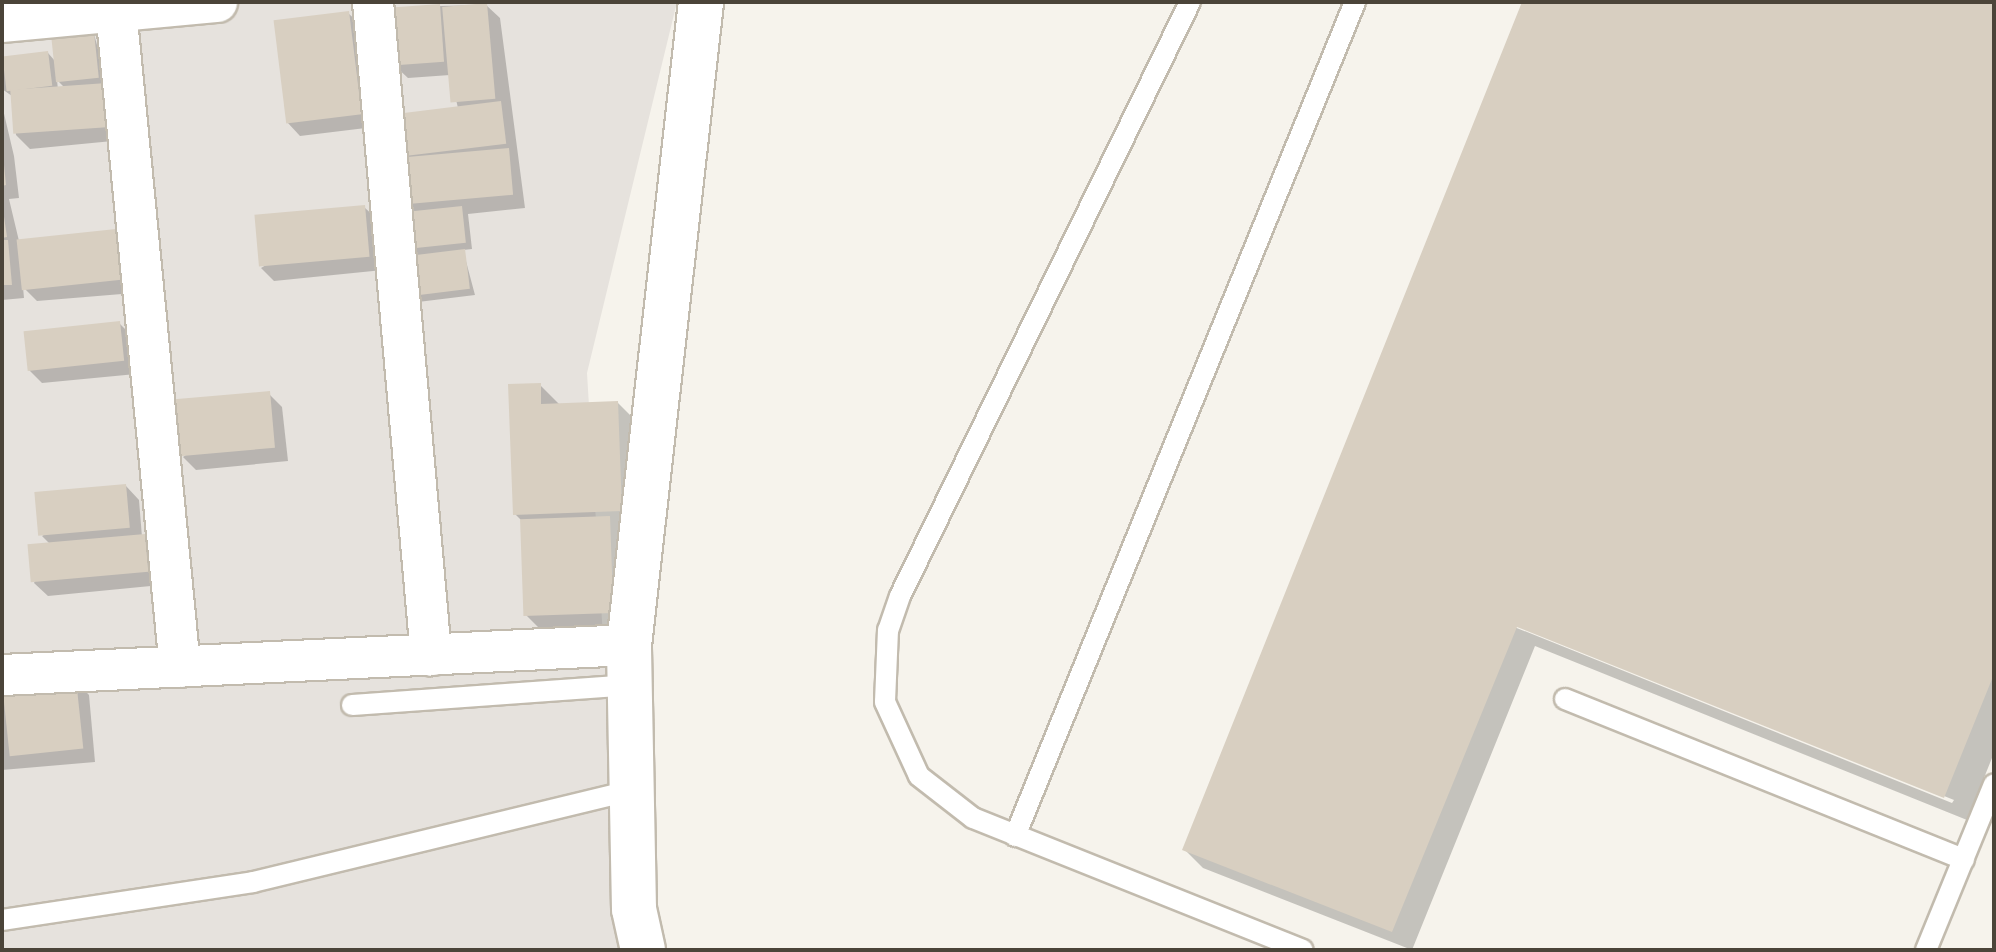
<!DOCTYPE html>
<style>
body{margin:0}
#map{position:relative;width:1996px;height:952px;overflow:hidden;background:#f6f3ec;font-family:Quicksand,sans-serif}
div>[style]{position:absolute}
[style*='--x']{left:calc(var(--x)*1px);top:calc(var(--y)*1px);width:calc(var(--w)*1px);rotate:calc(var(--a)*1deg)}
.industrial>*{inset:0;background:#e6e2dd}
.shadow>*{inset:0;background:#0003}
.building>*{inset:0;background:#d8cfc1;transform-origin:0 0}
.roads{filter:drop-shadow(2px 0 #c2bbae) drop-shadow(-2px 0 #c2bbae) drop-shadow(0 2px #c2bbae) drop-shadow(0 -2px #c2bbae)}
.service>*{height:20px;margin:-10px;padding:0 10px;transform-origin:10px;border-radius:10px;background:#fff}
.minor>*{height:40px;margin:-20px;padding:0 20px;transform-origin:20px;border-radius:20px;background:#fff}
.tertiary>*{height:44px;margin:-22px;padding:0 22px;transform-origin:22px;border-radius:22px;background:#fff}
span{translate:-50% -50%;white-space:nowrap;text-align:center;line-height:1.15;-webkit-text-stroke:8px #fff;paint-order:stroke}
.frame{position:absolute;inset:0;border:4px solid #4b4439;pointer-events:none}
</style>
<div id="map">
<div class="industrial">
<div style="clip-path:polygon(2px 2px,677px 2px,587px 373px,622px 950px,2px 950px)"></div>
</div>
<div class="shadow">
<div style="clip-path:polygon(evenodd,1524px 2px,1994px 2px,1994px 753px,1967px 820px,1535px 646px,1412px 950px,1203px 868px,1184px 849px,1524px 2px,1333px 550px,1954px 800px,1952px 803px,1333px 554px,1333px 550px)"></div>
<div style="clip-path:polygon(486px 5px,500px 18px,525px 208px,468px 214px,472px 249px,463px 250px,475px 295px,418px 302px,407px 249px,417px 214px,409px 205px,411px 160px,404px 154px,458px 108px,450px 75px,408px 78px,394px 65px,439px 6px)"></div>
<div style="clip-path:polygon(348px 13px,362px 26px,374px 127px,300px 136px,287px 122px)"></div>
<div style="clip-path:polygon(evenodd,94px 34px,123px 140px,30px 149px,16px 135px,12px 96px,2px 89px,2px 58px,48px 53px,55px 61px,94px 34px,57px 80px,66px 89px,58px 90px,57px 80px)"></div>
<div style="clip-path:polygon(2px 105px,14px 156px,19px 198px,9px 199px,19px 241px,115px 231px,129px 245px,134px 293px,37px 301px,23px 287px,24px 298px,2px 300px)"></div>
<div style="clip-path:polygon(364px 207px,378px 220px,383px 270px,274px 281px,261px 268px)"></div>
<div style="clip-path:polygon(119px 323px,133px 337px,136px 374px,42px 383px,29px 370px)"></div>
<div style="clip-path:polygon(540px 385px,560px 405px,618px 403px,637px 422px,627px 626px,539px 628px,526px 615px,523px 522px,515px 514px)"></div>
<div style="clip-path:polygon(269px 394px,282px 407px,288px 461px,196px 470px,183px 457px)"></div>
<div style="clip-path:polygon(126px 486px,139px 500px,142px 537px,158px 550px,161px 585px,48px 596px,34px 583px,51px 545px,42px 536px)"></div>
<div style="clip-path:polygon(76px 681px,89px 695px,95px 762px,2px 770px,2px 688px)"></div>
</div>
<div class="building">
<div style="clip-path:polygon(1522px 2px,1994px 2px,1994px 674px,1944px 798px,1517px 627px,1392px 932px,1182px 850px)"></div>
<div style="left:487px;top:3px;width:96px;height:45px;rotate:85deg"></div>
<div style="left:440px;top:4px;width:58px;height:52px;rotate:86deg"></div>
<div style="left:349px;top:11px;width:104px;height:76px;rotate:83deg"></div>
<div style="left:94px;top:32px;width:46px;height:43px;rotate:84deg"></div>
<div style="left:48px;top:51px;width:35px;height:46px;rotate:83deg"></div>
<div style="left:107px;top:83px;width:44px;height:97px;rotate:86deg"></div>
<div style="left:501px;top:101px;width:43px;height:104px;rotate:83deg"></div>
<div style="left:509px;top:148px;width:47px;height:108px;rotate:85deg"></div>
<div style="clip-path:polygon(2px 165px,4px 165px,6px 185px,2px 186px)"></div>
<div style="clip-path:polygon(2px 203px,7px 237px,2px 238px)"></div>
<div style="left:365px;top:205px;width:52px;height:111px;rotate:85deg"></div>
<div style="left:462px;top:206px;width:37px;height:62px;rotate:84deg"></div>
<div style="left:116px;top:229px;width:51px;height:100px;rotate:84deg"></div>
<div style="clip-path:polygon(2px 240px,8px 240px,12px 285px,2px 285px)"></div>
<div style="left:465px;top:249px;width:40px;height:61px;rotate:83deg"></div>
<div style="left:120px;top:321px;width:40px;height:97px;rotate:84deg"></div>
<div style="clip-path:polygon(541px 383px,541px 404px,618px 401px,622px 511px,513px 515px,508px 384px)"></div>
<div style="left:270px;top:391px;width:57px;height:96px;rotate:85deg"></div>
<div style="left:126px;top:484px;width:44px;height:92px;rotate:85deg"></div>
<div style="left:610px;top:516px;width:97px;height:90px;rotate:88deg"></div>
<div style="left:145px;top:534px;width:38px;height:118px;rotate:85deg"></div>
<div style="left:76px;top:679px;width:70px;height:74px;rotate:84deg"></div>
</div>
<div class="roads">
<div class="service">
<div style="--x:1190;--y:2;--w:661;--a:116.02"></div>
<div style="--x:900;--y:596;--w:36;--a:109"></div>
<div style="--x:888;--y:630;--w:72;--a:92.4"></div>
<div style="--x:885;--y:702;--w:81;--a:65.3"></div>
<div style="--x:919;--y:776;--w:68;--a:37.9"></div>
<div style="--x:973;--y:818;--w:355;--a:21.8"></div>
<div style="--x:1565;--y:699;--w:430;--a:21.9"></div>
<div style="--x:352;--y:705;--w:277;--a:-4.1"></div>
<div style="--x:1015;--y:836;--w:901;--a:-67.82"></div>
<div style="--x:2;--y:920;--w:254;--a:-8.6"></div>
<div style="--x:253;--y:882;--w:387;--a:-13.6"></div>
<div style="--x:1926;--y:950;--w:179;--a:-67.7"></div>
</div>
<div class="minor">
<div style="--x:373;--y:2;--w:656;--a:84.92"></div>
<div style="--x:116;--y:10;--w:660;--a:84.44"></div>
<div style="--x:2;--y:22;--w:216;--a:-5.3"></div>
<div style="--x:2;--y:675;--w:628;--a:-2.74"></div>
</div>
<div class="tertiary">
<div style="--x:643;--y:950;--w:42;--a:-102.4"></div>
<div style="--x:634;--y:909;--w:264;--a:-91.1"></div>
<div style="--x:629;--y:645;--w:647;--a:-83.61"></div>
</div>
</div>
<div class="frame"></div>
</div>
